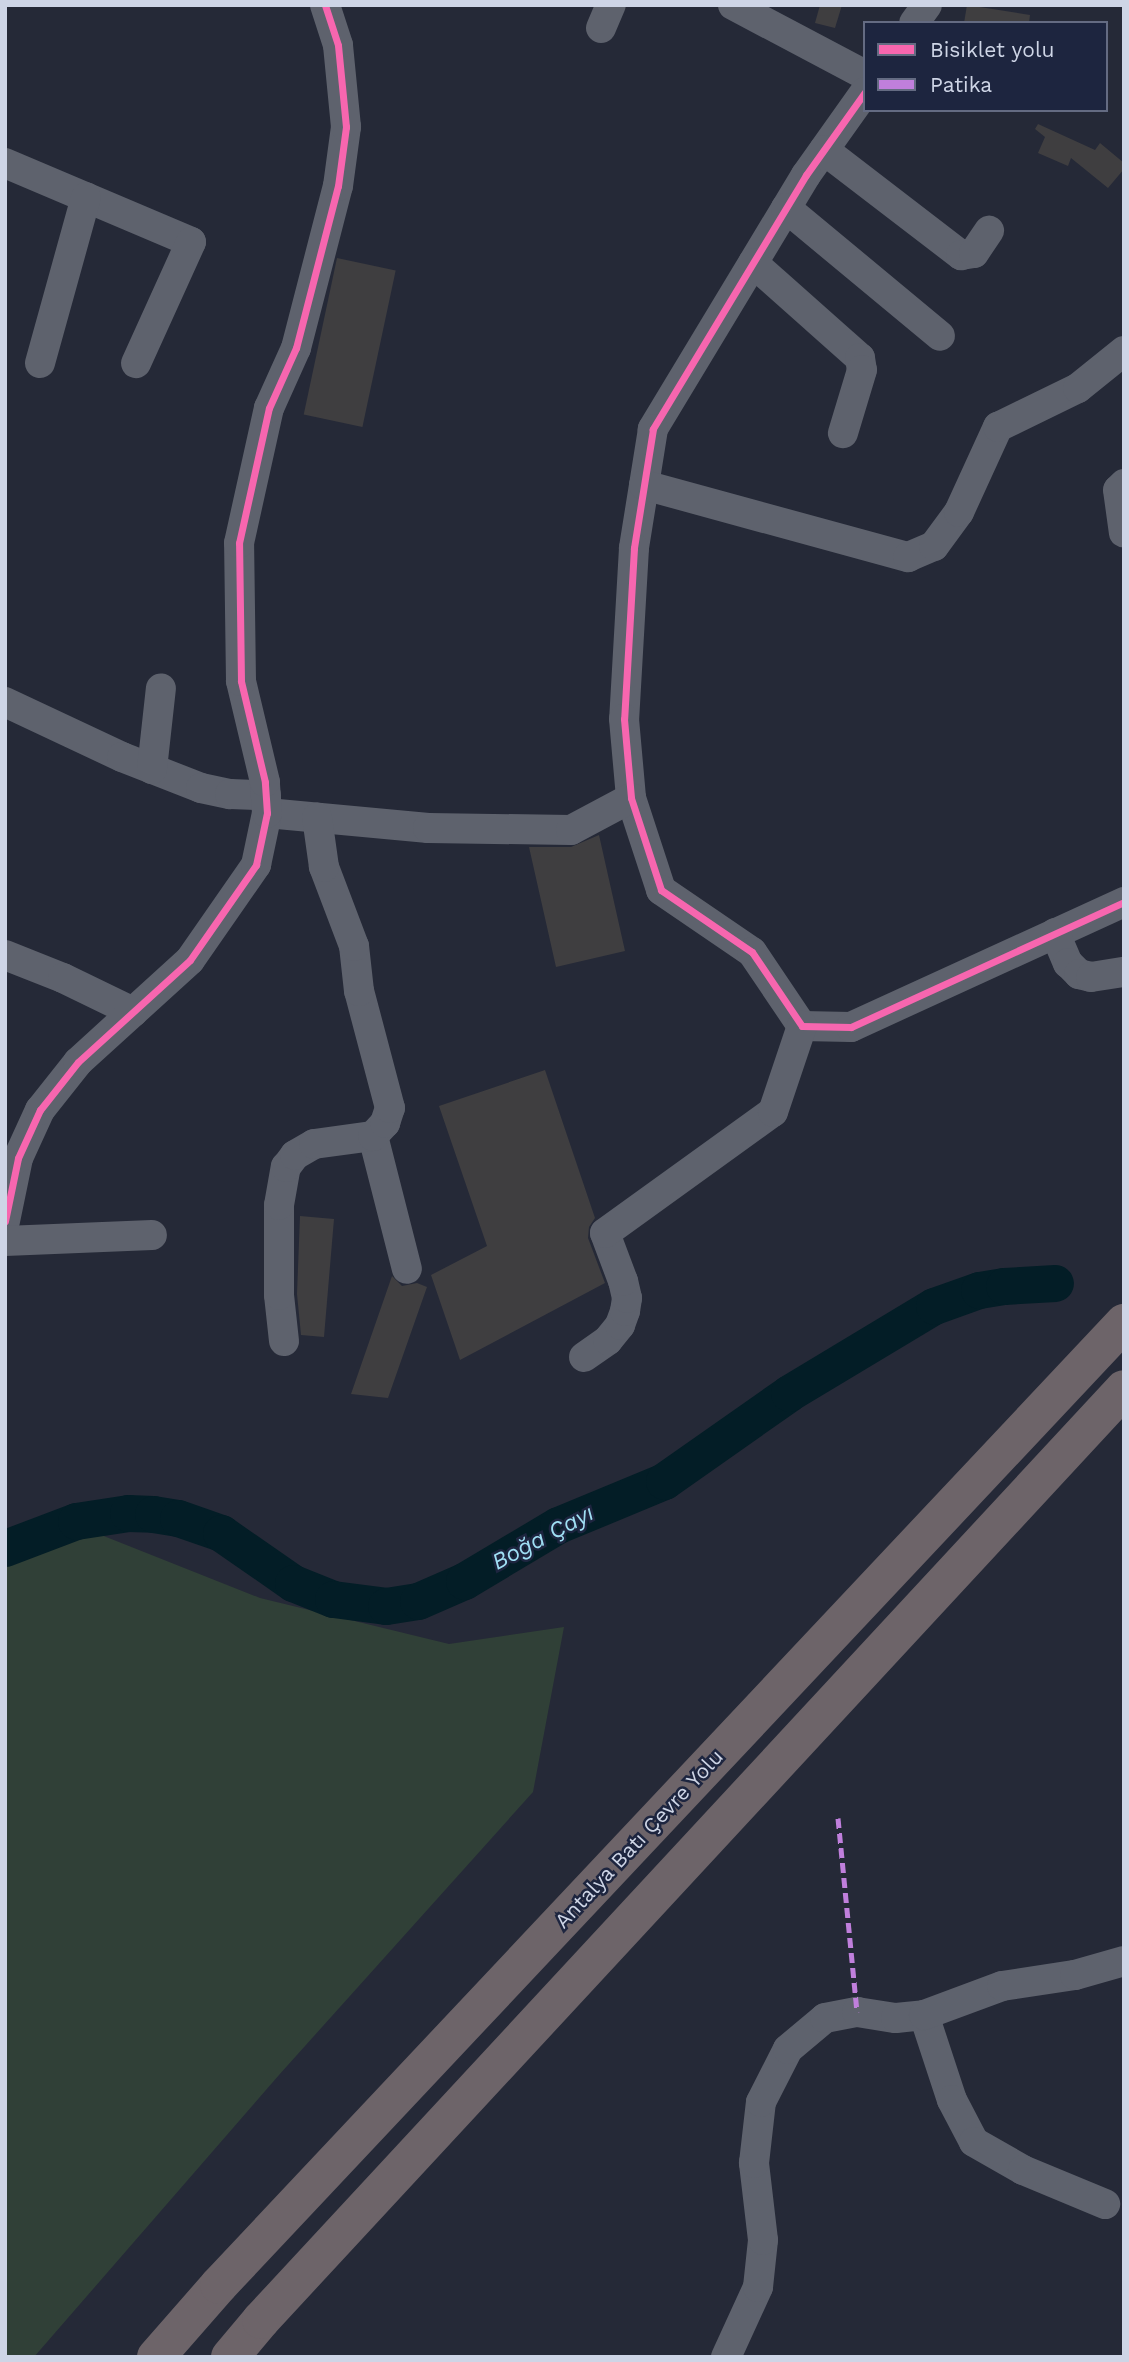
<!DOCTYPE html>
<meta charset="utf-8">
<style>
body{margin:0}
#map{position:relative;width:1129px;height:2362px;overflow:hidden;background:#252937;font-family:"Work Sans",sans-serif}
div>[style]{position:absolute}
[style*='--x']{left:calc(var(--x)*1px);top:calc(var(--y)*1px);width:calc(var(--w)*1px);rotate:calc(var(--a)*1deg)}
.green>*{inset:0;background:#304037}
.river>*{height:37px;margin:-18.5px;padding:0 18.5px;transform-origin:18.5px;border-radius:18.5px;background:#031d26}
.building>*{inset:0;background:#3f3e40;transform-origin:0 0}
.minor>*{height:30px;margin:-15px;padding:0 15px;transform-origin:15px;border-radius:15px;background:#5e626d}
.highway>*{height:38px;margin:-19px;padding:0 19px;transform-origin:19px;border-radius:19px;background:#6d6469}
.quiet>*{height:5px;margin-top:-2.5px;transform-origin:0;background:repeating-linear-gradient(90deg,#c07fdc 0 10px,transparent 0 15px)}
.cycleway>*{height:7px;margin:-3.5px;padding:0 3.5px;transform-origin:3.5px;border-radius:3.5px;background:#f766af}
span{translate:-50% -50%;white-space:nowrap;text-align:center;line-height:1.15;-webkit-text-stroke:5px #1d253f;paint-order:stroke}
.street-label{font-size:21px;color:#ced5e6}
.water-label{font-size:23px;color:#9fdff4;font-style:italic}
.frame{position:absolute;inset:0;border:7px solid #ced5e6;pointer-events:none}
.legend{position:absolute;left:863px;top:21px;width:245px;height:91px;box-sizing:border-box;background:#1d253f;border:2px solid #646b82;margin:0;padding:9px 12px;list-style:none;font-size:21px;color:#ced5e6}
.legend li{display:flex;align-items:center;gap:14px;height:35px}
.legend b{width:35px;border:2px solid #646b82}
</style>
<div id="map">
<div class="green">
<div style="clip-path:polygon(71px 1523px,260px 1598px,449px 1644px,564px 1627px,533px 1792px,279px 2075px,34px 2357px,5px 2357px,5px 1561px)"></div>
</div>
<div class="river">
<div style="--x:5;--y:1548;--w:76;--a:-20.8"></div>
<div style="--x:76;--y:1521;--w:53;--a:-8.7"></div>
<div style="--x:128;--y:1513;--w:25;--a:2"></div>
<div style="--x:153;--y:1514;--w:25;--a:9"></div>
<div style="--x:178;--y:1518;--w:46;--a:19.2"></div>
<div style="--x:221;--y:1533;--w:88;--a:34.8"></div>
<div style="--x:293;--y:1583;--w:43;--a:21.8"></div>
<div style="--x:333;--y:1599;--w:53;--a:7.5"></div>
<div style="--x:386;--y:1606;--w:32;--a:-9"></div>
<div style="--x:418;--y:1601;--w:50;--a:-23.5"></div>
<div style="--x:464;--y:1581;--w:109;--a:-30.8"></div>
<div style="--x:558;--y:1525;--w:115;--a:-22.5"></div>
<div style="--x:664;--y:1481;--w:153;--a:-35.1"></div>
<div style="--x:789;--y:1393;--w:169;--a:-31"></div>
<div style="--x:934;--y:1306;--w:48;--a:-19.6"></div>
<div style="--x:979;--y:1290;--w:25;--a:-9"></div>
<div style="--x:1004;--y:1286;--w:51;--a:-3.4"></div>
</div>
<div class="building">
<div style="clip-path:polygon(820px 5px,842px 5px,835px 28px,815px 23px)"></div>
<div style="clip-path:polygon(967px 5px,1030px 15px,1029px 23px,964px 23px)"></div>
<div style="clip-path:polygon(1038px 124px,1095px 150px,1100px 143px,1124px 163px,1124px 169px,1108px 188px,1071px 158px,1068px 166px,1038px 153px,1045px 137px,1035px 129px)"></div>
<div style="left:337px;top:258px;width:60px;height:160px;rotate:12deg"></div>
<div style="clip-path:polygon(599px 835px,625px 951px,556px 967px,529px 847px,571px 847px)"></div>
<div style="clip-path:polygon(545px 1070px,595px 1218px,589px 1227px,588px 1238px,605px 1283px,460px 1360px,431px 1275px,487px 1246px,439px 1106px)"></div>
<div style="clip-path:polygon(300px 1216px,334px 1219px,324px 1337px,301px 1335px,297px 1294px)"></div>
<div style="clip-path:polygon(392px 1276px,402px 1286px,417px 1283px,427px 1287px,388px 1398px,351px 1394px)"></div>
</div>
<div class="minor">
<div style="--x:733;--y:5;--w:149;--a:27.9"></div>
<div style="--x:914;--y:23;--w:22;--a:-54"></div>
<div style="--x:601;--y:28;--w:25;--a:-67"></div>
<div style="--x:865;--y:92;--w:102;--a:125.4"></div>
<div style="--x:806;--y:175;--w:297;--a:121.1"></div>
<div style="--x:653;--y:429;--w:121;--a:99.1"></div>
<div style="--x:634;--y:548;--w:171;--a:93.3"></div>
<div style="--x:624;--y:719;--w:79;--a:84.9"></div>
<div style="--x:631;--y:798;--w:97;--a:71.9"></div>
<div style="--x:661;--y:890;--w:110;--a:34.3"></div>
<div style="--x:752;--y:952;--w:89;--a:56"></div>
<div style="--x:802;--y:1026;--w:49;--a:1.2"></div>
<div style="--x:851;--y:1027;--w:300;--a:-24.6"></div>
<div style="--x:824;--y:150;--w:173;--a:37.5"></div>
<div style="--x:961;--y:255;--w:13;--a:-9"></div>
<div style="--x:974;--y:253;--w:27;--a:-56"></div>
<div style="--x:5;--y:163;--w:202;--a:23"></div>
<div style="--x:191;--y:242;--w:133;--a:114.4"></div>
<div style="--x:786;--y:208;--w:200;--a:39.7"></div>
<div style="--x:753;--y:263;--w:143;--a:41.6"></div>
<div style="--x:860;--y:358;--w:12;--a:81"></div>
<div style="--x:862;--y:370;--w:66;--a:106.8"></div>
<div style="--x:40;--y:363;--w:172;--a:-74.5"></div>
<div style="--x:1124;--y:484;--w:8;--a:135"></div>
<div style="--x:1118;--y:490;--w:43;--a:82.1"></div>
<div style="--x:644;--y:485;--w:274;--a:15.3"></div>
<div style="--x:908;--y:557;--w:28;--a:-23"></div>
<div style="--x:934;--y:546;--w:42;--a:-53.7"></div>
<div style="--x:959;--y:512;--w:94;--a:-65.4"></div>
<div style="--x:998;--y:427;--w:89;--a:-26"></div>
<div style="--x:1078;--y:388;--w:59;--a:-38.8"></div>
<div style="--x:5;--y:702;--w:129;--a:25.2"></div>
<div style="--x:122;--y:757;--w:85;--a:21.4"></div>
<div style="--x:201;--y:788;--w:30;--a:12"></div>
<div style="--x:230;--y:794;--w:36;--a:2"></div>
<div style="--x:152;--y:769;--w:81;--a:-83.7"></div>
<div style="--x:267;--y:813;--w:162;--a:5.3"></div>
<div style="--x:428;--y:828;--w:143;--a:0.8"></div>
<div style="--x:571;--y:830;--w:68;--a:-28.1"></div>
<div style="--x:1055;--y:933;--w:33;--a:67"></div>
<div style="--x:1068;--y:963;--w:16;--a:45"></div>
<div style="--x:1079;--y:974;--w:12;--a:14"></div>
<div style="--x:1091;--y:977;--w:33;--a:-9"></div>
<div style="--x:5;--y:955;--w:62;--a:21.6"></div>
<div style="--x:63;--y:978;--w:78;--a:25.9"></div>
<div style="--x:373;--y:1136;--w:137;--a:75.7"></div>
<div style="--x:5;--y:1221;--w:64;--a:-78.3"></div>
<div style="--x:18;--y:1158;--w:53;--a:-65.4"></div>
<div style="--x:40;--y:1110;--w:61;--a:-51.6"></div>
<div style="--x:78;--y:1062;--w:151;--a:-42.3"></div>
<div style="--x:190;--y:960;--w:116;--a:-55.2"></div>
<div style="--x:256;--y:865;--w:53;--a:-78.1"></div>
<div style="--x:267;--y:813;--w:31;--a:-94"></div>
<div style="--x:265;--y:782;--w:104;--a:-103.4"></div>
<div style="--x:241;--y:681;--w:138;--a:-90.8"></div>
<div style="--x:239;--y:543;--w:138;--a:-77.5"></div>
<div style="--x:269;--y:408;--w:66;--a:-65.8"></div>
<div style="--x:296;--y:348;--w:167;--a:-75.5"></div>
<div style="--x:338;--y:186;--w:60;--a:-82.3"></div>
<div style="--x:346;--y:127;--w:82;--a:-95.6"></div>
<div style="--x:338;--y:45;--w:42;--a:-108"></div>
<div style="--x:5;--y:1241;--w:147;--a:-2.3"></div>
<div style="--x:284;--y:1341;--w:46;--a:-96.2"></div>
<div style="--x:279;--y:1295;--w:90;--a:-90"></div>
<div style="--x:279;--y:1205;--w:39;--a:-80"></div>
<div style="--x:286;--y:1167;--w:15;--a:-53"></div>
<div style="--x:295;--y:1155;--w:22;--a:-30"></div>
<div style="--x:314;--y:1144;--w:60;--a:-7.7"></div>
<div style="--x:373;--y:1136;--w:18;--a:-47"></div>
<div style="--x:385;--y:1123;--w:16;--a:-72"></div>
<div style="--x:390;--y:1108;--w:121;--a:-104.8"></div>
<div style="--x:359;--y:991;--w:45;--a:-96.3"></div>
<div style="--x:354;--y:946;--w:85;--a:-110.8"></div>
<div style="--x:324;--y:867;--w:50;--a:-98"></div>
<div style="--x:584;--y:1357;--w:29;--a:-35"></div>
<div style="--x:608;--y:1340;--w:19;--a:-51"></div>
<div style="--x:620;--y:1325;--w:15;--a:-70"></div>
<div style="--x:625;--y:1311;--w:13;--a:-81"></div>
<div style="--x:627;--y:1298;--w:17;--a:-103"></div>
<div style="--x:623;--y:1281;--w:51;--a:-110.6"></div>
<div style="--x:605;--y:1233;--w:207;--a:-35.8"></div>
<div style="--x:773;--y:1112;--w:91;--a:-71.4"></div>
<div style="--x:924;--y:2015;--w:89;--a:71.8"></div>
<div style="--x:952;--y:2100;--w:47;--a:62.4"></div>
<div style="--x:974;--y:2142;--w:56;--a:29.7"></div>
<div style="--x:1023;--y:2170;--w:89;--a:22.5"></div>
<div style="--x:726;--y:2357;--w:77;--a:-65.4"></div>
<div style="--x:758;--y:2287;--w:47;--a:-83.9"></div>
<div style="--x:763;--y:2240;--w:78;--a:-96.7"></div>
<div style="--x:754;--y:2163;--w:61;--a:-83.5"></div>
<div style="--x:761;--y:2102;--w:59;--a:-63"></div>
<div style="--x:788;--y:2049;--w:48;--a:-40"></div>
<div style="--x:825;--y:2018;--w:33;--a:-11"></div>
<div style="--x:857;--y:2012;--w:39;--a:9"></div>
<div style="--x:896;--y:2018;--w:28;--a:-6"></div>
<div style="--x:924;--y:2015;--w:83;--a:-20.4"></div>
<div style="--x:1002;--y:1986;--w:74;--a:-8.6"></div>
<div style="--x:1075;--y:1975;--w:51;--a:-15.9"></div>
</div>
<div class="highway">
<div style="--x:156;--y:2357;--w:96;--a:-48.8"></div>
<div style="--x:219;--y:2285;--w:1321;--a:-46.75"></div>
<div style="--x:230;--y:2357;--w:48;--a:-50"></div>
<div style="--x:261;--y:2320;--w:1269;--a:-47.17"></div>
</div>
<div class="quiet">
<div style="--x:838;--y:1818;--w:195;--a:84.4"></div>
</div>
<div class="cycleway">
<div style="--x:865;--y:92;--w:102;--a:125.4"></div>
<div style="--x:806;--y:175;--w:297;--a:121.1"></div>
<div style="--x:653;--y:429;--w:121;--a:99.1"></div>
<div style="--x:634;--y:548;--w:171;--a:93.3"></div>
<div style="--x:624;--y:719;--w:79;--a:84.9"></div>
<div style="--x:631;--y:798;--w:97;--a:71.9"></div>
<div style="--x:661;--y:890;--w:110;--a:34.3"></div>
<div style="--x:752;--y:952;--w:89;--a:56"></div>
<div style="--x:802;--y:1026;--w:49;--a:1.2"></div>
<div style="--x:851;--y:1027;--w:300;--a:-24.6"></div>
<div style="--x:5;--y:1221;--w:64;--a:-78.3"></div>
<div style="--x:18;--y:1158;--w:53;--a:-65.4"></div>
<div style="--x:40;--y:1110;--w:61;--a:-51.6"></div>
<div style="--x:78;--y:1062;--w:151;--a:-42.3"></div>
<div style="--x:190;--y:960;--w:116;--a:-55.2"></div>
<div style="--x:256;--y:865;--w:53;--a:-78.1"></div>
<div style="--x:267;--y:813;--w:31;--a:-94"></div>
<div style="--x:265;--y:782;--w:104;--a:-103.4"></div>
<div style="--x:241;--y:681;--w:138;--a:-90.8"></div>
<div style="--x:239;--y:543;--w:138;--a:-77.5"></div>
<div style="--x:269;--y:408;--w:66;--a:-65.8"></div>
<div style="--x:296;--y:348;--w:167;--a:-75.5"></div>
<div style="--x:338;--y:186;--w:60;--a:-82.3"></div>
<div style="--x:346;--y:127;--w:82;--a:-95.6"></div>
<div style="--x:338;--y:45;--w:42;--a:-108"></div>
</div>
<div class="street-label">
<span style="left:639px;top:1839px;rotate:-47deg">Antalya Batı Çevre Yolu</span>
</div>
<div class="water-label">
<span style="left:543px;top:1538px;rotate:-28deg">Boğa Çayı</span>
</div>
<div class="frame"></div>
<ul class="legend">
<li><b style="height:9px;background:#f766af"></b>Bisiklet yolu</li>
<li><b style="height:9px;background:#c07fdc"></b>Patika</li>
</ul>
</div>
